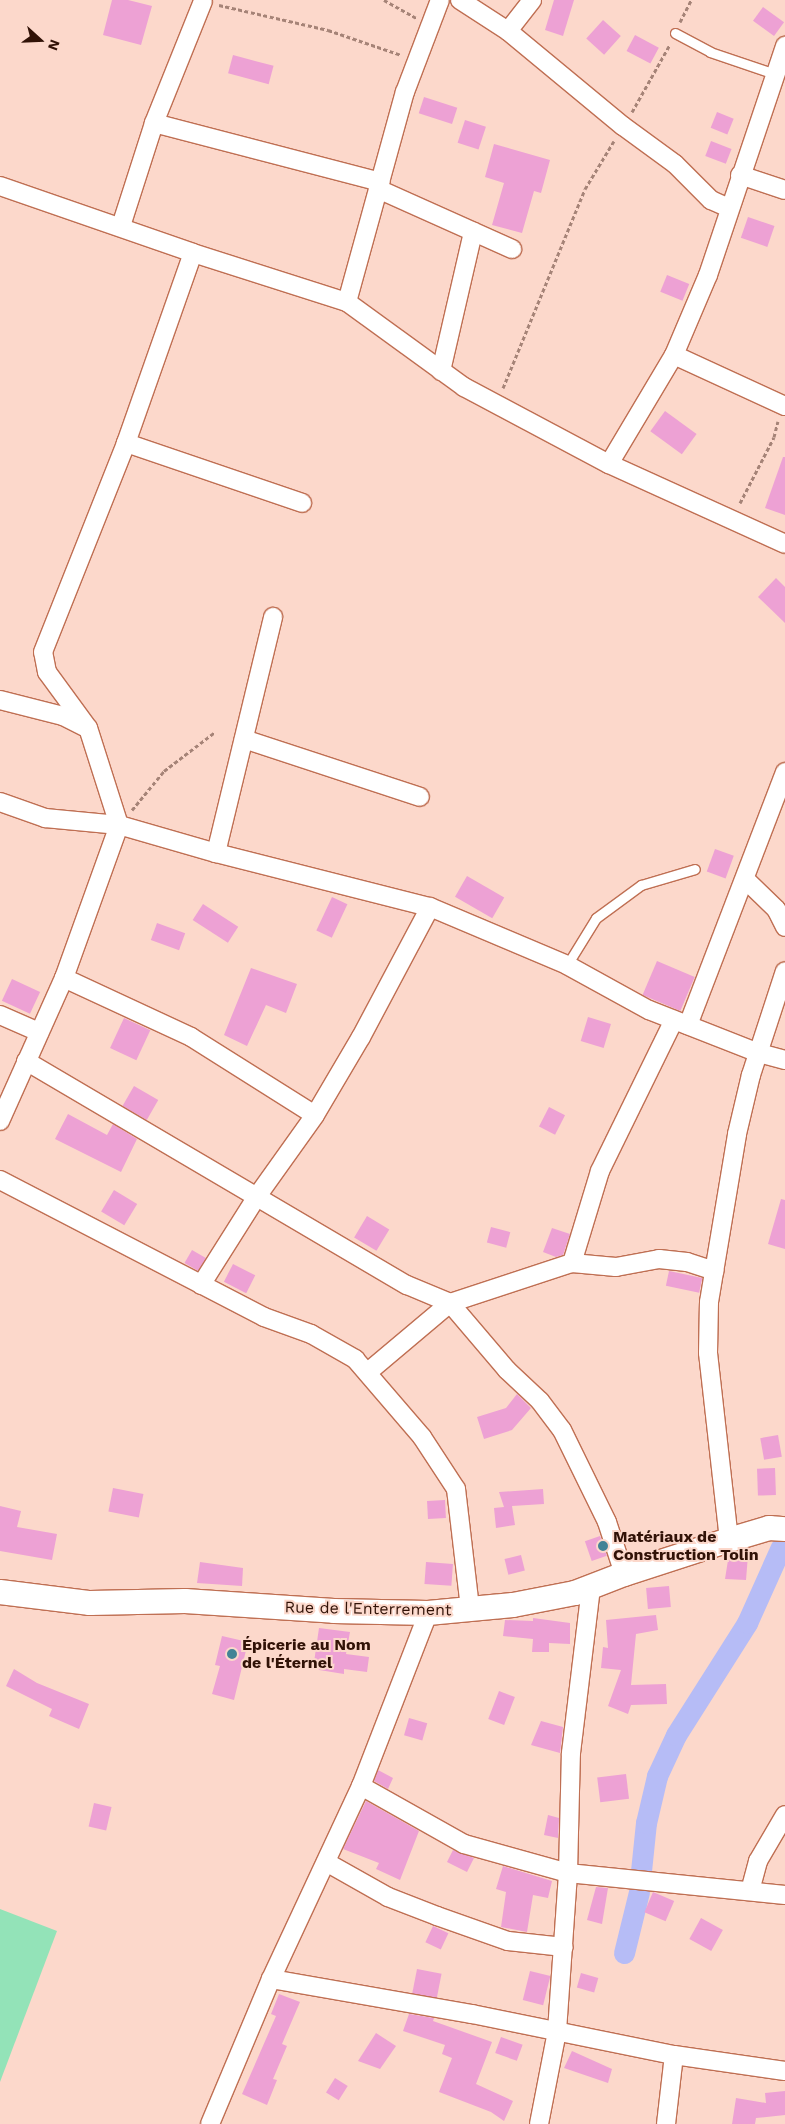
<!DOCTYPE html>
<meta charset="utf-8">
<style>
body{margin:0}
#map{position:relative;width:785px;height:2124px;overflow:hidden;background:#fcd8cb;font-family:"Work Sans",sans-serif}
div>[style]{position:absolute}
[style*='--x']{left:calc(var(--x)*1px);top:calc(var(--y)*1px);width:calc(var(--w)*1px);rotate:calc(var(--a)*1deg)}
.green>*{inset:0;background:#93e3b8}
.canal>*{height:21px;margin:-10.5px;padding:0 10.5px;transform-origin:10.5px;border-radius:10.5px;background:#b6bcf6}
.building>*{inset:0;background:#eda1d4;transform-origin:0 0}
.path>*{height:3px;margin-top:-1.5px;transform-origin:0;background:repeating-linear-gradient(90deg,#a58377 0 4px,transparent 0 6.5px)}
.roads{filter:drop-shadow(1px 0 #bf6f53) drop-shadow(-1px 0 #bf6f53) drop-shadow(0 1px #bf6f53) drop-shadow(0 -1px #bf6f53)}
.lane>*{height:9px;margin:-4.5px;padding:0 4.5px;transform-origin:4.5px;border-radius:4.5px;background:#fff}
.street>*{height:18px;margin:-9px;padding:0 9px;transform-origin:9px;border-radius:9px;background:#fff}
.secondary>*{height:24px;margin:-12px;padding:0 12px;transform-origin:12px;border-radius:12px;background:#fff}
.dots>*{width:14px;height:14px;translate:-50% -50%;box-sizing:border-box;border:2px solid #fcd8cb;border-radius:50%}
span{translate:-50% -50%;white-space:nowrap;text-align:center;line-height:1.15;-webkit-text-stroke:4px #fcd8cb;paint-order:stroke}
.poi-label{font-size:16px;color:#311207;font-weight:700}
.left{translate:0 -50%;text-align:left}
.street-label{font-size:16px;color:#311207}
.north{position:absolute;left:15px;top:15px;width:50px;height:50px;-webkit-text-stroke:4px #fcd8cb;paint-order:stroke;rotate:110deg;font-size:14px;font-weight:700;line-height:20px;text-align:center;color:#311207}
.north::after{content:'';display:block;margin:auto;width:18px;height:22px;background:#311207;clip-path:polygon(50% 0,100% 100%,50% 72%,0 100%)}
</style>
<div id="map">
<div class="green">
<div style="clip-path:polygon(0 1909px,57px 1931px,0 2082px)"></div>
</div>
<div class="canal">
<div style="--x:641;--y:1871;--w:48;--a:-84.1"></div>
<div style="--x:646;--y:1823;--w:48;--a:-76.8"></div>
<div style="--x:657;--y:1776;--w:45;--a:-65.1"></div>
<div style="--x:676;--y:1735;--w:133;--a:-57.6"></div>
<div style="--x:747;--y:1623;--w:83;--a:-65.9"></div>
<div style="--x:624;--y:1953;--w:63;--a:-76.2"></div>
</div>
<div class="building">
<div style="clip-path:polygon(112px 0,128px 0,152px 6px,141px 45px,103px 35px)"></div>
<div style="clip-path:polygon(554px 0,574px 0,563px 36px,545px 30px)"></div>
<div style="left:763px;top:7px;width:26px;height:17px;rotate:36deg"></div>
<div style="left:603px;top:20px;width:24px;height:25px;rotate:42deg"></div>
<div style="left:635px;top:35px;width:27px;height:18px;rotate:28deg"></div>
<div style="left:233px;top:55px;width:42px;height:19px;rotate:15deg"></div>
<div style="left:424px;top:97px;width:35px;height:17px;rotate:18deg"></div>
<div style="left:717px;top:112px;width:18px;height:17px;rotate:22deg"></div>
<div style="left:465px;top:120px;width:22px;height:24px;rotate:18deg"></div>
<div style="left:711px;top:141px;width:22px;height:16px;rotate:21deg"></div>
<div style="clip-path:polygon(494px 144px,550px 160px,541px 193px,534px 191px,522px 233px,492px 225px,504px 183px,485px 177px)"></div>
<div style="left:748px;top:217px;width:28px;height:22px;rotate:19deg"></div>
<div style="left:667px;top:275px;width:24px;height:18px;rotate:22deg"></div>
<div style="left:665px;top:411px;width:39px;height:25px;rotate:36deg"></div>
<div style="clip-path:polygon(783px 457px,785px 457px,785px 515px,765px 508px)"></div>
<div style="clip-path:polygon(776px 578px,785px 587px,785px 623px,758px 597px)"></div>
<div style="left:715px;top:849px;width:20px;height:24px;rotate:20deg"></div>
<div style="left:467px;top:876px;width:43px;height:24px;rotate:30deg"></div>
<div style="left:332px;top:897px;width:17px;height:37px;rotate:25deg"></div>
<div style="left:203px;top:904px;width:42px;height:19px;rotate:33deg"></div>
<div style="left:157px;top:923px;width:30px;height:18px;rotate:20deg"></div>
<div style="left:657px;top:961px;width:41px;height:37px;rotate:23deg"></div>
<div style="clip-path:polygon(251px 968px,297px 984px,286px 1013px,266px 1005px,247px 1046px,224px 1035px)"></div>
<div style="left:12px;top:979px;width:31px;height:24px;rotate:25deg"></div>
<div style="left:588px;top:1017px;width:24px;height:25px;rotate:17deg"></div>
<div style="left:124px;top:1018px;width:29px;height:33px;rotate:25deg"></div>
<div style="left:134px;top:1086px;width:28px;height:23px;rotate:30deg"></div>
<div style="left:549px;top:1107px;width:18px;height:22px;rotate:27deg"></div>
<div style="clip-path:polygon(68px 1114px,107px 1135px,113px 1124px,137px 1139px,121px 1172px,55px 1139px)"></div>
<div style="left:114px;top:1190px;width:27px;height:25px;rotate:31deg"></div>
<div style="clip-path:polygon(781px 1199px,785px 1200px,785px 1249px,768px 1244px)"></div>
<div style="left:367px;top:1216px;width:26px;height:25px;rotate:31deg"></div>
<div style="left:491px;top:1227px;width:20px;height:16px;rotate:15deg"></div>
<div style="clip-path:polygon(552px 1228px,570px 1234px,563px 1255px,556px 1257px,543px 1252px)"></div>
<div style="left:192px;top:1250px;width:16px;height:15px;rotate:30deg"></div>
<div style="left:233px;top:1264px;width:25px;height:20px;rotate:27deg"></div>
<div style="left:669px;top:1271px;width:34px;height:15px;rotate:12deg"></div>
<div style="clip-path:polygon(517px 1394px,531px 1408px,512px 1430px,484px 1439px,477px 1417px,506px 1408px)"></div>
<div style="left:778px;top:1435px;width:22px;height:18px;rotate:80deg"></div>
<div style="left:775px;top:1468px;width:27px;height:18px;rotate:88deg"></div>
<div style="left:113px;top:1488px;width:31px;height:24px;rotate:11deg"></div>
<div style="clip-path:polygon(543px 1489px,544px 1504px,512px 1506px,515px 1525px,496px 1528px,494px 1508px,504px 1507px,499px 1492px)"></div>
<div style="left:445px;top:1500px;width:18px;height:18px;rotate:87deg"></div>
<div style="clip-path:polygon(0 1506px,21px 1511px,17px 1527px,57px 1534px,52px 1560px,0 1551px)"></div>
<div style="left:600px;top:1536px;width:21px;height:16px;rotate:71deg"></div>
<div style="clip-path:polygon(729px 1554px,748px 1555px,746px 1580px,725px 1579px)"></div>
<div style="left:521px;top:1555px;width:16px;height:17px;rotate:76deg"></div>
<div style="clip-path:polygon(200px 1562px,243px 1568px,242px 1586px,197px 1583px)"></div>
<div style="left:426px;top:1562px;width:27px;height:22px;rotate:4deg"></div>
<div style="left:669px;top:1586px;width:21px;height:23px;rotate:85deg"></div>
<div style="clip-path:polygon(656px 1615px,658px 1630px,636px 1634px,631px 1685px,666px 1684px,667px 1704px,631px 1705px,628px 1714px,608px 1706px,621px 1670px,601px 1668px,603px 1647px,608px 1648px,606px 1620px)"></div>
<div style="clip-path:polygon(533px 1618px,570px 1623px,570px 1644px,549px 1643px,549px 1652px,532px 1652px,533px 1639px,503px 1636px,505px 1620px,533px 1621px)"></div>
<div style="clip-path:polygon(319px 1628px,350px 1632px,346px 1654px,369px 1657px,367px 1672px,344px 1669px,344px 1674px,313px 1669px)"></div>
<div style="clip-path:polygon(222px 1636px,248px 1642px,234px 1700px,212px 1694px,220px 1666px,215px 1665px)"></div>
<div style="clip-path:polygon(14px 1669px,37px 1683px,89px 1704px,79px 1729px,49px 1716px,52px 1709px,6px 1686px)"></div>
<div style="left:499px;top:1691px;width:17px;height:30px;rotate:21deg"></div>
<div style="left:409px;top:1718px;width:19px;height:18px;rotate:16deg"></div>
<div style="clip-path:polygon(541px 1721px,563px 1727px,560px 1753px,531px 1745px)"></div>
<div style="clip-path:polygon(378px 1770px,393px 1778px,388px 1789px,374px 1781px)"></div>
<div style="left:626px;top:1774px;width:25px;height:29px;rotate:83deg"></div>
<div style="clip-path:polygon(366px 1801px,419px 1831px,400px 1880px,376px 1869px,379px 1863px,343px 1849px)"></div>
<div style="left:94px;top:1803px;width:18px;height:24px;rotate:13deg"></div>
<div style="clip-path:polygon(548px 1815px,559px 1818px,558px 1838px,544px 1835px)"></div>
<div style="clip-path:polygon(453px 1850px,474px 1858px,467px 1872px,447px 1862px)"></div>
<div style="clip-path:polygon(503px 1866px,552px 1881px,548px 1898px,533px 1895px,527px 1932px,501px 1927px,506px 1892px,496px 1889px)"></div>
<div style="clip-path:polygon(596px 1887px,608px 1888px,602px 1924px,587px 1920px)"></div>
<div style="left:653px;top:1892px;width:23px;height:22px;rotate:23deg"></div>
<div style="left:701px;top:1918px;width:25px;height:24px;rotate:29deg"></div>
<div style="left:433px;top:1926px;width:17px;height:18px;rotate:25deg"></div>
<div style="left:417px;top:1969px;width:25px;height:25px;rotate:11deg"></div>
<div style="left:530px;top:1971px;width:21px;height:30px;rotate:14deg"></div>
<div style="left:581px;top:1973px;width:18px;height:15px;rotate:16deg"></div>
<div style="clip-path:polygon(279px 1994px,300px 2002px,282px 2044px,287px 2046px,273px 2079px,277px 2080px,267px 2105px,242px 2094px,276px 2016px,271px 2014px)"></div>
<div style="clip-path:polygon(409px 2014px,434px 2018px,433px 2021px,492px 2042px,476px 2084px,513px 2101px,504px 2121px,491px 2112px,439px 2092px,452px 2058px,442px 2054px,445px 2045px,403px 2031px)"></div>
<div style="clip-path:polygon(376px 2033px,396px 2046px,380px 2069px,358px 2061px)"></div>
<div style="left:501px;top:2037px;width:23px;height:17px;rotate:20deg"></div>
<div style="clip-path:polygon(572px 2051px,612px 2069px,608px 2083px,564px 2068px)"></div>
<div style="left:335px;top:2078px;width:15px;height:17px;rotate:32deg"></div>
<div style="clip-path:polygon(785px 2091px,785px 2115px,756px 2118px,755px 2124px,732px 2124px,736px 2098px,766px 2103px,765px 2093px)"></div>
</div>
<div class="path">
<div style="--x:384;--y:0;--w:37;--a:29"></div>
<div style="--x:219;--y:5;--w:112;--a:12.9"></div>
<div style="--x:328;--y:30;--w:77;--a:18.9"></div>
<div style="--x:680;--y:22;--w:25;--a:-63"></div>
<div style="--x:632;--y:112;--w:76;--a:-60.7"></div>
<div style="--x:503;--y:388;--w:215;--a:-67.6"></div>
<div style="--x:585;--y:189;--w:56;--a:-58.9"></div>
<div style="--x:740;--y:503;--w:74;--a:-62.7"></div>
<div style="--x:774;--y:437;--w:16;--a:-76"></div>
<div style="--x:132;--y:810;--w:50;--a:-50.6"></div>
<div style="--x:164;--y:771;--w:64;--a:-37.4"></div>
</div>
<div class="roads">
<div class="lane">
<div style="--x:675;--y:33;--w:40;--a:28"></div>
<div style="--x:710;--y:52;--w:69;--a:18.7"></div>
<div style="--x:567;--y:965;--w:55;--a:-58.3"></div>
<div style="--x:596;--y:918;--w:56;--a:-36.3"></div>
<div style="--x:641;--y:885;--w:56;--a:-16.5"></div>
</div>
<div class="street">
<div style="--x:460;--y:0;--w:57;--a:32.9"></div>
<div style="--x:508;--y:31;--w:39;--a:-52"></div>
<div style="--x:508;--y:31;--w:149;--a:39.6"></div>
<div style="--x:623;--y:126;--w:64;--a:36.2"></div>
<div style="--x:675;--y:164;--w:51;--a:45"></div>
<div style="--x:711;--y:200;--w:20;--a:24"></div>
<div style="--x:154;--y:123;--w:234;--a:14.6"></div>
<div style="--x:740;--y:175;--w:47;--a:18.4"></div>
<div style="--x:0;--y:186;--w:204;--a:19.1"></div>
<div style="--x:193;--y:253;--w:162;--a:17.7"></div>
<div style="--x:347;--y:302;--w:145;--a:36"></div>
<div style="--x:464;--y:387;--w:164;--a:28"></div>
<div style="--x:609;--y:464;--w:193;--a:24.4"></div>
<div style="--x:378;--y:189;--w:147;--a:24.1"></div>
<div style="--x:121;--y:226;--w:108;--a:-72.2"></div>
<div style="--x:154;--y:123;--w:131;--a:-68.1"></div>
<div style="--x:347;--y:302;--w:218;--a:-74.6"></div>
<div style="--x:405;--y:92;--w:98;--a:-69.2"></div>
<div style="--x:674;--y:355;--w:122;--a:24.7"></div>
<div style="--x:441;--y:371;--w:143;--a:-77"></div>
<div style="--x:126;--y:443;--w:186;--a:18.8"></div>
<div style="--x:609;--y:464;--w:127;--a:-59.2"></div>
<div style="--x:674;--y:355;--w:87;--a:-67"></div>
<div style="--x:708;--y:275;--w:242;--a:-71.4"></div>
<div style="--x:0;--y:700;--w:65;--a:14.3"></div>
<div style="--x:63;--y:716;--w:25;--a:27"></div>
<div style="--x:244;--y:739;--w:185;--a:18.2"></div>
<div style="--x:0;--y:802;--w:48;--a:19.6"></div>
<div style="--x:45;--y:818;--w:74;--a:5.4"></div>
<div style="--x:119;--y:825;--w:101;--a:16.1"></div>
<div style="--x:216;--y:853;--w:221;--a:14.2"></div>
<div style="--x:430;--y:907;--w:149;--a:22.9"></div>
<div style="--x:567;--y:965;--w:94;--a:28.8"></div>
<div style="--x:649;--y:1010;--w:118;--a:21.4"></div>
<div style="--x:759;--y:1053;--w:27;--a:15"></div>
<div style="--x:216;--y:853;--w:243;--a:-76.4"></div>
<div style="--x:746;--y:880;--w:42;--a:44"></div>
<div style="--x:776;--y:909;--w:20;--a:63"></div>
<div style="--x:64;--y:978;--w:140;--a:24.9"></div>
<div style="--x:191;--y:1037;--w:146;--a:32.2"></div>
<div style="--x:0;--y:1015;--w:43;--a:23.6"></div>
<div style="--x:688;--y:1025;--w:271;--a:-69"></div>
<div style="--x:26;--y:1061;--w:442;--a:30.5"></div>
<div style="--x:407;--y:1285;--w:47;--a:22.7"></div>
<div style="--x:450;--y:1303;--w:88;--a:49.6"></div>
<div style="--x:507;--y:1370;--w:45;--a:43.2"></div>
<div style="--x:540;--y:1401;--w:36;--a:53"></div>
<div style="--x:562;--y:1430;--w:102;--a:63.9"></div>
<div style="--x:607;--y:1522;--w:55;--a:71.9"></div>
<div style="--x:0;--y:1121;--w:157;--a:-65.9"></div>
<div style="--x:64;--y:978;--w:163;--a:-70.2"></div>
<div style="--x:119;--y:825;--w:102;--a:-107.7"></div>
<div style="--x:88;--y:728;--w:69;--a:-126.2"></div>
<div style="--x:47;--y:672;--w:20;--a:-101"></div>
<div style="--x:43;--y:652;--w:225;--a:-68.3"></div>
<div style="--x:126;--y:443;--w:201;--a:-70.6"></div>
<div style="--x:0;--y:1180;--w:297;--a:27.4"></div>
<div style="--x:264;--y:1317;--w:50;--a:19.9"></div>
<div style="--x:311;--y:1334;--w:51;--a:29.6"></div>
<div style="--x:355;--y:1359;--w:103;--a:49.3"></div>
<div style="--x:422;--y:1437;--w:62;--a:56.8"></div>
<div style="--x:456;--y:1489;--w:121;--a:83.3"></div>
<div style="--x:572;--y:1263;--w:96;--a:-73.1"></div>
<div style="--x:600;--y:1171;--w:168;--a:-63.9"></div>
<div style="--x:201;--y:1285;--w:107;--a:-57.7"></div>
<div style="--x:258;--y:1195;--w:98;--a:-54.5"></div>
<div style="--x:315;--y:1115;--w:91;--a:-59.5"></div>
<div style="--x:361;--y:1037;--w:147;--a:-62"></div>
<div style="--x:368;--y:1372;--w:107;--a:-40.1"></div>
<div style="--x:450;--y:1303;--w:128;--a:-18.2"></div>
<div style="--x:572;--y:1263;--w:44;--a:5.2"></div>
<div style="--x:616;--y:1267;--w:44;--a:-10.5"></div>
<div style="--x:659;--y:1259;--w:28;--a:6"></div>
<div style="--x:687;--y:1262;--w:29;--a:18"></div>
<div style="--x:729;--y:1540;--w:188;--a:-96.4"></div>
<div style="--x:708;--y:1353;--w:51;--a:-88.9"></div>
<div style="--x:709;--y:1302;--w:170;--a:-80.5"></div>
<div style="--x:737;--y:1134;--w:61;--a:-76.7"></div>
<div style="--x:751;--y:1075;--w:109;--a:-71.9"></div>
<div style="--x:361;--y:1786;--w:118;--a:29.4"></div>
<div style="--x:464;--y:1844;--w:108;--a:15.6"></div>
<div style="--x:568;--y:1873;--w:218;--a:5.8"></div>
<div style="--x:326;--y:1862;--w:71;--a:29.4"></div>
<div style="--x:388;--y:1897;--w:53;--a:21.2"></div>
<div style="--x:437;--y:1916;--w:75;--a:19.4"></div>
<div style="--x:508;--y:1941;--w:56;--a:6.1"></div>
<div style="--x:750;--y:1891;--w:31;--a:-75"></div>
<div style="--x:758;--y:1861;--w:53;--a:-59.6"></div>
<div style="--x:271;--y:1979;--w:204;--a:9.9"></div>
<div style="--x:472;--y:2014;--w:206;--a:11.5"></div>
<div style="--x:674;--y:2055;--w:112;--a:8.2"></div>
<div style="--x:210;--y:2124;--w:157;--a:-67.2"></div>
<div style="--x:271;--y:1979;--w:213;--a:-65"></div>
<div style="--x:361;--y:1786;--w:186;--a:-68.8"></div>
<div style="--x:539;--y:2124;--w:95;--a:-79"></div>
<div style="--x:557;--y:2031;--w:158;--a:-86"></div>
<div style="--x:568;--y:1873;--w:120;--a:-88.6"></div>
<div style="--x:571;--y:1753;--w:166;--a:-83.1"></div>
<div style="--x:666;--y:2124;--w:69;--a:-83.4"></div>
</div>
<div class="secondary">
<div style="--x:0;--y:1592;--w:91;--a:7"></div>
<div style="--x:90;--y:1603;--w:95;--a:-1.2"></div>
<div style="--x:185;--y:1601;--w:149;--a:3.8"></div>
<div style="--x:334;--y:1611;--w:94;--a:1.2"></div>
<div style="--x:428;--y:1613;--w:85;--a:-5.4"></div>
<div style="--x:513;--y:1605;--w:63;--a:-11"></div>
<div style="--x:575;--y:1593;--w:53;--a:-21.2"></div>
<div style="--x:624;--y:1574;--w:110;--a:-17.9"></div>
<div style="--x:729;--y:1540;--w:42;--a:-16.7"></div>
<div style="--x:769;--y:1528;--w:16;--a:4"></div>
</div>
</div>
<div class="dots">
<div style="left:603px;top:1546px;background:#438396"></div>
<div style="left:232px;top:1654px;background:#438396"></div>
</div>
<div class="poi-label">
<span class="left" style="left:613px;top:1546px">Matériaux de<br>Construction Tolin</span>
<span class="left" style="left:242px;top:1654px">Épicerie au Nom<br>de l'Éternel</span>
</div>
<div class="street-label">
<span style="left:368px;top:1609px;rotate:1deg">Rue de l'Enterrement</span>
</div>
<div class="north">N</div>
</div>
